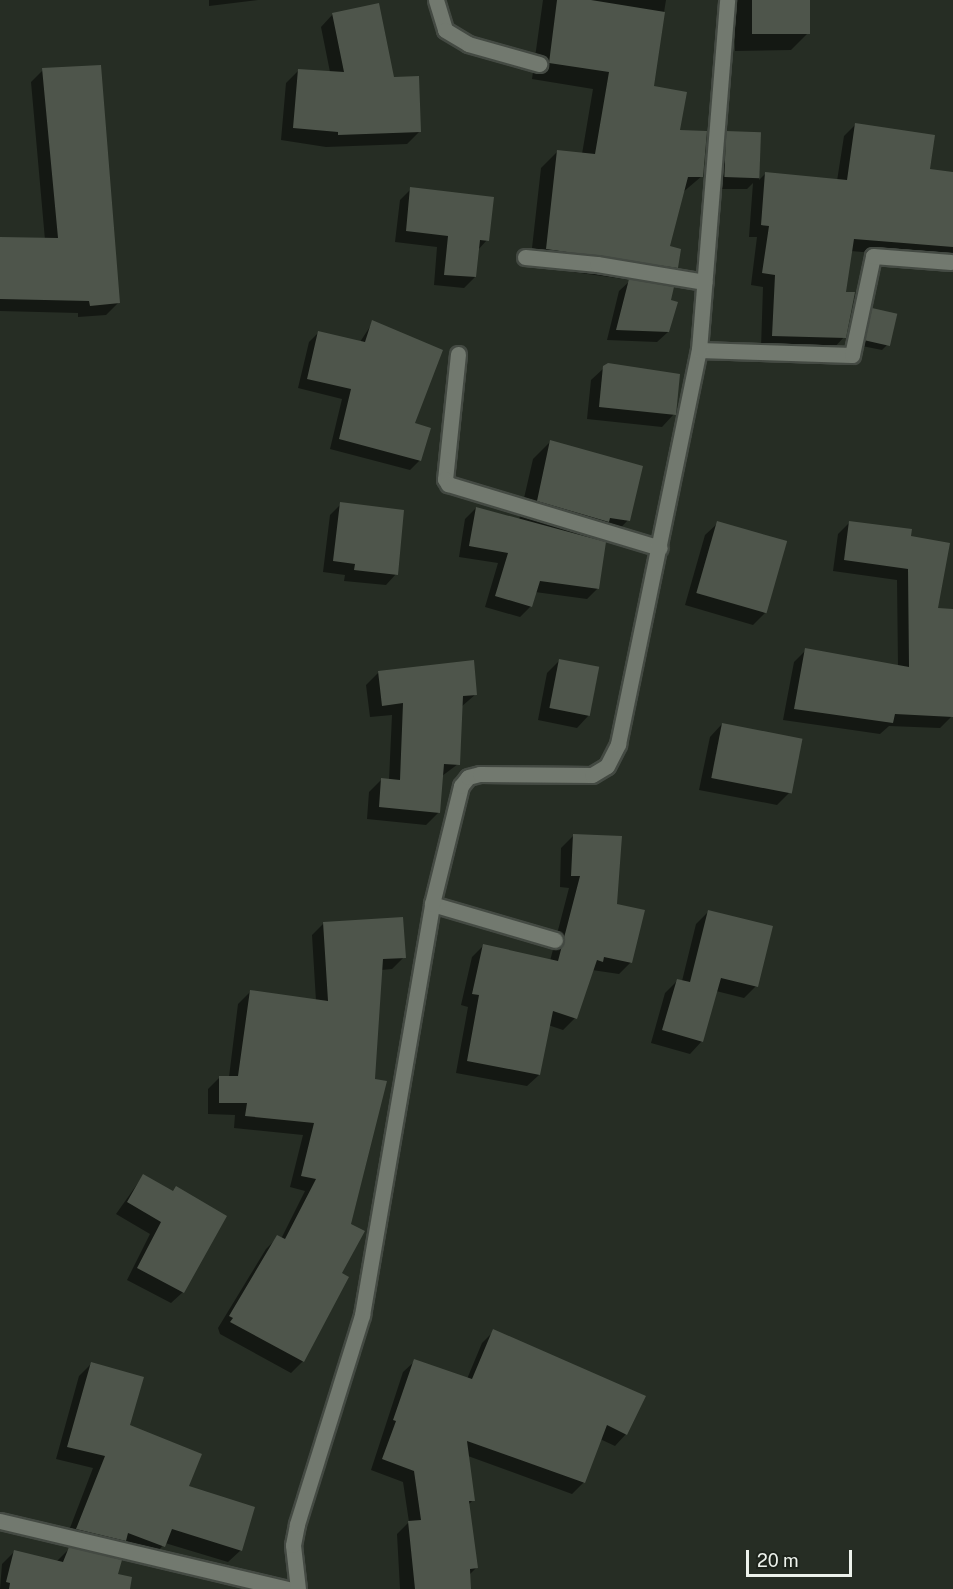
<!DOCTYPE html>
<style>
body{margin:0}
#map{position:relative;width:953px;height:1589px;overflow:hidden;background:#262d24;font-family:"Public Sans",sans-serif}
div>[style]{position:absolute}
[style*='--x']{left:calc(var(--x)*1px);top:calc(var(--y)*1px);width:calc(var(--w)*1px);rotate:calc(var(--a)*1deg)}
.shadow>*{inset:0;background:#0007}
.building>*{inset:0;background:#4e554b;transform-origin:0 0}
.roads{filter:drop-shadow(2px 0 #444a43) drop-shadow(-2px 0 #444a43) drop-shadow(0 2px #444a43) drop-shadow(0 -2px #444a43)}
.minor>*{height:15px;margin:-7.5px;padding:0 7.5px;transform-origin:7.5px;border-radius:7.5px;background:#72796f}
span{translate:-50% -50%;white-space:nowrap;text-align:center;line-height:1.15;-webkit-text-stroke:4.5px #1d231b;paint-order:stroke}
.scale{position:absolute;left:746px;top:1550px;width:106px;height:27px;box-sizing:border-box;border:3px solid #edf2ec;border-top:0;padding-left:8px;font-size:18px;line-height:21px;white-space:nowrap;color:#edf2ec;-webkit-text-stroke:4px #1d231b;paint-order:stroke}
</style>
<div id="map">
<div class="shadow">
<div style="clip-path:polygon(209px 0,258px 0,209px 6px)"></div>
<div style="clip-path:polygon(543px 0,666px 0,652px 87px,702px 176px,682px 193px,668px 247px,676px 267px,658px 286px,668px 332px,657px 342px,607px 340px,619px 291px,631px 280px,530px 266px,541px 168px,558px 151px,582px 154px,593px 89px,532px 79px)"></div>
<div style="clip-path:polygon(734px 0,808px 0,809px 32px,791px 50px,735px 51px)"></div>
<div style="clip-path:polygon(333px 14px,393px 79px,419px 132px,407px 144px,326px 147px,281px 140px,286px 83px,299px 70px,330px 72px,321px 27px)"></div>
<div style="clip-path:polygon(43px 70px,119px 302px,106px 315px,78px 317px,78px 313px,0 311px,0 238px,45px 240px,31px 82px)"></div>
<div style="clip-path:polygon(856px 124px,929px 171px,953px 173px,953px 260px,851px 251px,844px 293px,844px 337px,832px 350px,761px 348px,763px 287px,751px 285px,757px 237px,749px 237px,753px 183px,747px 189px,711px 189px,714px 145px,727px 133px,760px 133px,759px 180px,765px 174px,837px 181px,844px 136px)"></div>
<div style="clip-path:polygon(411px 189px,487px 240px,477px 251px,475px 277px,464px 288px,434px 285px,437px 247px,395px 242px,400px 200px)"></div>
<div style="clip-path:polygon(872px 310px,888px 344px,882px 350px,862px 346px,866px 316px)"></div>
<div style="clip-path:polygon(373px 322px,413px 424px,420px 460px,410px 470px,330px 449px,342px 399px,298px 388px,309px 342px,319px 332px,360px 342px)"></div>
<div style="clip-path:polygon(604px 368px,674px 414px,662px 427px,587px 419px,591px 380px)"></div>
<div style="clip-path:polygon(551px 441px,628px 520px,610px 539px,594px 536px,590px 539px,598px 588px,587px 599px,535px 592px,531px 606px,520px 617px,485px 607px,498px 563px,459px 557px,465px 519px,476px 508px,519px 520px,533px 459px)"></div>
<div style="clip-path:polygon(341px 504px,396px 574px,386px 585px,344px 581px,345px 575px,323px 572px,330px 515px)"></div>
<div style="clip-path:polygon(850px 522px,909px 537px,936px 609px,953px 610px,952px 716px,940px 728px,889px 726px,880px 734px,783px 720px,794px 662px,806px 650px,898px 667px,897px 580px,833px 571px,838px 534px)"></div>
<div style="clip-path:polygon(718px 523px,765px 613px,753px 625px,685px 605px,705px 535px)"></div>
<div style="clip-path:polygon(559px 661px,589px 715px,577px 728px,538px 720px,547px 673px)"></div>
<div style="clip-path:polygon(379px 672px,476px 694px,461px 707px,458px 764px,442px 776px,439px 812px,426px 825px,367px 819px,369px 792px,381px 780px,389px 780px,392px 715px,370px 717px,366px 685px)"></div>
<div style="clip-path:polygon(722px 724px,789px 793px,777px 805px,699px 790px,710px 737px)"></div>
<div style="clip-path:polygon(573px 836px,616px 905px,631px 962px,619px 974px,592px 970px,575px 1018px,563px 1030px,548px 1025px,539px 1075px,527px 1086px,456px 1073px,468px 1007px,461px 1005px,472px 957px,484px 945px,550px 961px,569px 888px,560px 887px,561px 848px)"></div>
<div style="clip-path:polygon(709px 911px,756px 986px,744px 998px,716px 991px,702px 1041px,690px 1054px,651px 1043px,665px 993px,678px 980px,682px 981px,696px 924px)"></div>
<div style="clip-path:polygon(324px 923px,404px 957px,392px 969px,381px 970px,340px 1274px,303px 1361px,291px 1373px,220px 1334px,218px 1328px,266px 1249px,278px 1237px,281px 1239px,305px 1191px,290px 1187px,303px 1135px,234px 1128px,235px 1115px,208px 1114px,208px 1089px,220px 1077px,229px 1077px,238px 1004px,250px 992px,316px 1001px,312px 935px)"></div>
<div style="clip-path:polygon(143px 1176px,172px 1192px,183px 1292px,171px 1303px,127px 1280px,150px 1234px,116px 1214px)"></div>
<div style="clip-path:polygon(494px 1331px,626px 1434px,615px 1446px,600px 1439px,584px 1482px,572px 1494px,468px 1456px,473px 1500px,468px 1505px,476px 1568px,469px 1575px,469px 1589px,400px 1589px,397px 1534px,409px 1522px,403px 1482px,371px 1470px,403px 1372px,415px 1361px,467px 1379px,482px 1343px)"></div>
<div style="clip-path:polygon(91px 1364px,129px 1426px,241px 1550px,228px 1562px,165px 1543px,151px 1559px,65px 1541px,93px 1468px,56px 1459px,79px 1376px)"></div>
<div style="clip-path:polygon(69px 1549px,113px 1589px,0 1589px,2px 1564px,14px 1552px,56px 1562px)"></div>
</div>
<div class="building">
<div style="clip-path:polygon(557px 0,591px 0,665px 12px,654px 86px,687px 92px,680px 130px,707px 131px,703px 177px,688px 177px,670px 246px,681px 249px,678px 268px,546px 249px,557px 150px,595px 154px,609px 72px,549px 63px)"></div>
<div style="left:752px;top:0;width:58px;height:34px"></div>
<div style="clip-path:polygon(379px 3px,394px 77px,419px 76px,421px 132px,338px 135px,338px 132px,293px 128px,298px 69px,344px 72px,332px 13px)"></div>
<div style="clip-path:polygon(101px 65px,120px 303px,90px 306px,89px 301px,0 299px,0 237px,58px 238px,42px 68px)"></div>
<div style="clip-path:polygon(855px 123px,935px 135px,930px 169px,953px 172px,953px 247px,854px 239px,846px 292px,855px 292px,846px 338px,772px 336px,775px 275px,762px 273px,769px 226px,761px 225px,765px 172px,847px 180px)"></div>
<div style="left:726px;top:131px;width:35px;height:46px;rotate:2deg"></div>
<div style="clip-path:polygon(410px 187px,494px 197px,489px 241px,480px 240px,476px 277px,444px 275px,448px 236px,406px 231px)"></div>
<div style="clip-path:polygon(629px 279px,674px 287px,671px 300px,678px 302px,669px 332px,616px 330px)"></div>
<div style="left:872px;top:308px;width:26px;height:33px;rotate:13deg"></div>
<div style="clip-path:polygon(372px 320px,443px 350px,415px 423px,431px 428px,421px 461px,339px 439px,351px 389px,307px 379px,318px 331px,365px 342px)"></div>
<div style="clip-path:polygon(608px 363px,680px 374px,676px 415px,599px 407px,603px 366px)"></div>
<div style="clip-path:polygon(550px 440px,643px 466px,630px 521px,610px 518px,609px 522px,537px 501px)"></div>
<div style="clip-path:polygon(340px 502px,404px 510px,398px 575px,354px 570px,355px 564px,333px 561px)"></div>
<div style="clip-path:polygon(476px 507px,606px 542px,599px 589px,540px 581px,532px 607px,495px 596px,508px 553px,469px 546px)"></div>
<div style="left:717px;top:521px;width:73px;height:75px;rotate:16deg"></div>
<div style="clip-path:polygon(849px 521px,912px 529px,911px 536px,950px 543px,938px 608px,953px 609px,953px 717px,895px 714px,893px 723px,794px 709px,805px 648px,909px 667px,908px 569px,844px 560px)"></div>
<div style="left:559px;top:659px;width:41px;height:50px;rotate:11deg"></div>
<div style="clip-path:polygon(474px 660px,477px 695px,463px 696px,460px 765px,444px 764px,440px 813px,379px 807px,381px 778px,400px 780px,403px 703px,382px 706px,378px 671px)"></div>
<div style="left:722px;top:723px;width:82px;height:56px;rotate:11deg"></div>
<div style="clip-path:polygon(573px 834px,622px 836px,617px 904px,645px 910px,632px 963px,604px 957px,603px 962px,597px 960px,577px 1019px,553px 1011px,540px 1075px,467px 1061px,479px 995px,472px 994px,483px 944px,558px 961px,580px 876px,571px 876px)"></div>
<div style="clip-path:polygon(708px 910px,773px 926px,758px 987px,721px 978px,703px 1042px,662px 1030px,677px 979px,690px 982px)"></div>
<div style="clip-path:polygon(403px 917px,406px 958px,383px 959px,375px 1079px,387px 1081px,351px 1224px,365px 1231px,342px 1273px,349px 1277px,304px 1362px,230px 1322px,233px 1318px,229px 1316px,277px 1235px,285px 1239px,316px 1179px,301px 1176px,314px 1123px,245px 1116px,247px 1103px,219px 1103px,219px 1076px,238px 1076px,250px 990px,328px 1001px,323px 922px)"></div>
<div style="clip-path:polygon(143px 1174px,173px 1191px,176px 1186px,227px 1216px,184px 1293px,137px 1268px,161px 1222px,127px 1202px)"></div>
<div style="clip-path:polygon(493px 1329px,646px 1396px,627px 1435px,607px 1425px,585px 1483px,467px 1441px,475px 1501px,469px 1501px,478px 1568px,470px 1569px,471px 1589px,415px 1589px,408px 1521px,421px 1520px,414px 1471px,382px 1459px,396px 1421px,393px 1420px,414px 1359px,472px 1379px)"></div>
<div style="clip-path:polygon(91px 1362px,144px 1377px,130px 1425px,202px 1454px,189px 1486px,255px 1507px,242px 1551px,172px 1529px,165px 1547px,128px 1533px,126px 1541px,76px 1529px,105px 1456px,67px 1447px)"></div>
<div style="clip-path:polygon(69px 1547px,122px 1560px,118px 1574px,132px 1577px,130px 1589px,9px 1589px,10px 1583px,6px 1582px,14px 1550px,63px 1562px)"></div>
</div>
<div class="roads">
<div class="minor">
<div style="--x:436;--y:0;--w:31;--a:73"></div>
<div style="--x:445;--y:30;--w:27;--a:31"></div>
<div style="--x:468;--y:44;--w:74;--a:15.7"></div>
<div style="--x:525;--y:257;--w:72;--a:5.6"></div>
<div style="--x:597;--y:264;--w:109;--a:9.5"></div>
<div style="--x:699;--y:350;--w:153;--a:1.9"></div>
<div style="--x:852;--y:355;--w:101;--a:-78"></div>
<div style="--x:873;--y:256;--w:78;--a:4.4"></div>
<div style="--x:458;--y:354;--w:126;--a:95.9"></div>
<div style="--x:445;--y:479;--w:6;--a:59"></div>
<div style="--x:448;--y:484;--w:221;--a:16.8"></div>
<div style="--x:432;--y:904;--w:128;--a:16.3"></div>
<div style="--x:0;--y:1521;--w:296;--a:13.3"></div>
<div style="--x:298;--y:1589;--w:44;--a:-96.5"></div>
<div style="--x:293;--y:1545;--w:21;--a:-79"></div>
<div style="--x:297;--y:1524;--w:219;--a:-72.7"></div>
<div style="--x:362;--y:1315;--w:417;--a:-80.3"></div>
<div style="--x:432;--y:904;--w:122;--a:-76.2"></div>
<div style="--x:461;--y:786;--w:11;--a:-52"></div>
<div style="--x:468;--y:777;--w:12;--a:-14"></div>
<div style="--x:480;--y:774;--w:112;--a:0.5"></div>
<div style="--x:592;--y:775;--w:17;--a:-31"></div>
<div style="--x:607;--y:766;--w:25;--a:-63"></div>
<div style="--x:618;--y:744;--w:402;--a:-78.4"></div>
<div style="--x:699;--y:350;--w:351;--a:-85.4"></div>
</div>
</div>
<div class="scale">20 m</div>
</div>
